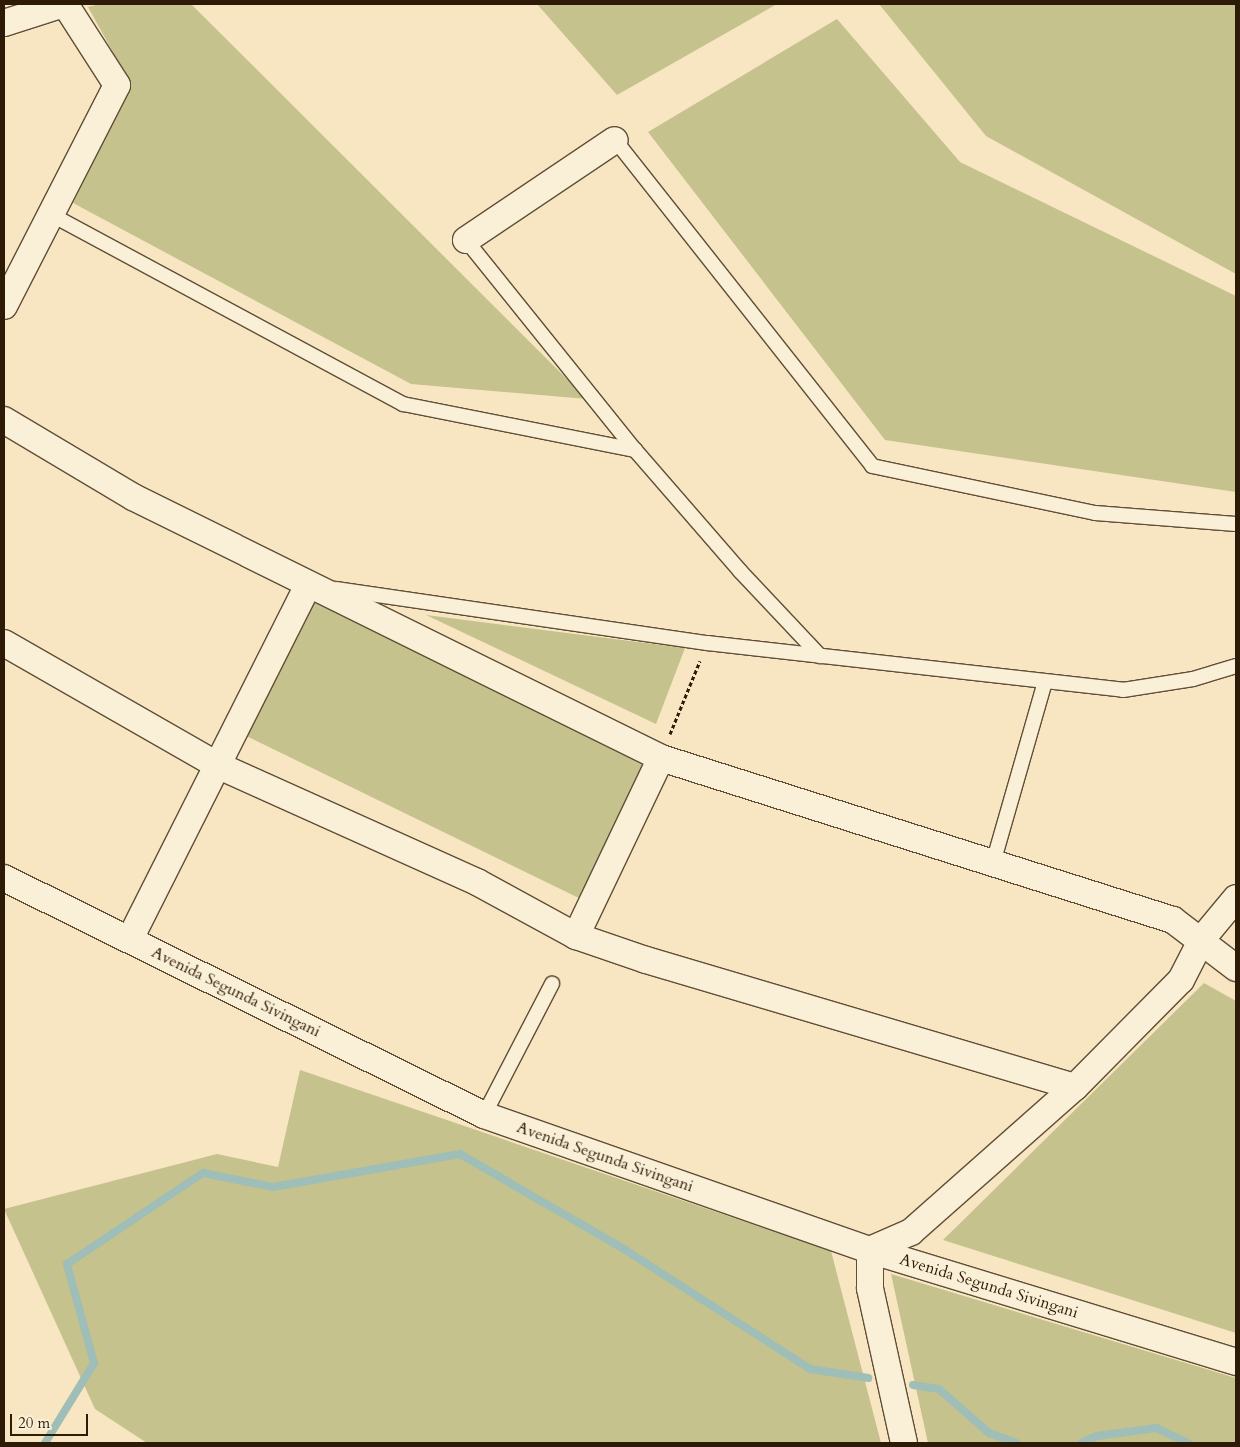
<!DOCTYPE html>
<style>
body{margin:0}
#map{position:relative;width:1240px;height:1447px;overflow:hidden;background:#f7e6c1;font-family:Cardo,serif}
div>[style]{position:absolute}
[style*='--x']{left:calc(var(--x)*1px);top:calc(var(--y)*1px);width:calc(var(--w)*1px);rotate:calc(var(--a)*1deg)}
.green>*{inset:0;background:#c5c28d;transform-origin:0 0}
.stream>*{height:8px;margin:-4px;padding:0 4px;transform-origin:4px;border-radius:4px;background:#9ebeb7}
.path>*{height:3px;margin-top:-1.5px;transform-origin:0;background:repeating-linear-gradient(90deg,#2e1b07 0 4px,transparent 0 6.5px)}
.roads{filter:drop-shadow(1px 0 #604e36) drop-shadow(-1px 0 #604e36) drop-shadow(0 1px #604e36) drop-shadow(0 -1px #604e36)}
.lane>*{height:14px;margin:-7px;padding:0 7px;transform-origin:7px;border-radius:7px;background:#faefd7}
.street>*{height:26px;margin:-13px;padding:0 13px;transform-origin:13px;border-radius:13px;background:#faefd7}
span{translate:-50% -50%;white-space:nowrap;text-align:center;line-height:1.15;-webkit-text-stroke:5px #faefd7;paint-order:stroke}
.street-label{font-size:16px;color:#2e1b07}
.frame{position:absolute;inset:0;border:5px solid #2e1b07;pointer-events:none}
.scale{position:absolute;left:10px;top:1414px;width:78px;height:22px;box-sizing:border-box;border:2px solid #2e1b07;border-top:0;padding-left:6px;font-size:15px;line-height:18px;white-space:nowrap;color:#2e1b07;-webkit-text-stroke:4px #faefd7;paint-order:stroke}
</style>
<div id="map">
<div class="green">
<div style="clip-path:polygon(100px 4px,191px 4px,587px 399px,411px 384px,73px 203px,131px 85px,88px 7px)"></div>
<div style="clip-path:polygon(537px 4px,777px 4px,617px 95px)"></div>
<div style="clip-path:polygon(879px 4px,1236px 4px,1236px 274px,986px 136px)"></div>
<div style="clip-path:polygon(837px 19px,960px 162px,1236px 296px,1236px 492px,885px 440px,648px 132px)"></div>
<div style="left:311px;top:595px;width:377px;height:155px;rotate:26deg"></div>
<div style="clip-path:polygon(426px 615px,685px 648px,656px 724px)"></div>
<div style="clip-path:polygon(1204px 983px,1236px 1001px,1236px 1333px,943px 1240px)"></div>
<div style="clip-path:polygon(300px 1070px,831px 1251px,881px 1443px,147px 1443px,95px 1409px,4px 1209px,217px 1154px,278px 1167px)"></div>
<div style="clip-path:polygon(891px 1274px,1236px 1378px,1236px 1443px,928px 1443px)"></div>
</div>
<div class="stream">
<div style="--x:913;--y:1385;--w:26;--a:9"></div>
<div style="--x:939;--y:1389;--w:67;--a:41.3"></div>
<div style="--x:989;--y:1433;--w:30;--a:20"></div>
<div style="--x:45;--y:1443;--w:94;--a:-58.5"></div>
<div style="--x:94;--y:1363;--w:103;--a:-105.3"></div>
<div style="--x:67;--y:1264;--w:164;--a:-33.8"></div>
<div style="--x:203;--y:1173;--w:71;--a:11.3"></div>
<div style="--x:273;--y:1187;--w:190;--a:-10"></div>
<div style="--x:460;--y:1154;--w:193;--a:30.1"></div>
<div style="--x:627;--y:1251;--w:218;--a:32.8"></div>
<div style="--x:810;--y:1369;--w:59;--a:8.8"></div>
<div style="--x:1081;--y:1443;--w:17;--a:-24"></div>
<div style="--x:1097;--y:1436;--w:60;--a:-7.7"></div>
<div style="--x:1156;--y:1428;--w:35;--a:25"></div>
</div>
<div class="path">
<div style="--x:670;--y:734;--w:79;--a:-67.7"></div>
</div>
<div class="roads">
<div class="lane">
<div style="--x:615;--y:140;--w:415;--a:51.7"></div>
<div style="--x:872;--y:466;--w:228;--a:11.9"></div>
<div style="--x:1095;--y:513;--w:141;--a:4.5"></div>
<div style="--x:50;--y:214;--w:401;--a:28.3"></div>
<div style="--x:403;--y:404;--w:237;--a:11.2"></div>
<div style="--x:466;--y:240;--w:270;--a:51.2"></div>
<div style="--x:635;--y:450;--w:160;--a:49"></div>
<div style="--x:740;--y:571;--w:117;--a:46.7"></div>
<div style="--x:336;--y:589;--w:375;--a:8.3"></div>
<div style="--x:707;--y:643;--w:419;--a:6.4"></div>
<div style="--x:1123;--y:690;--w:71;--a:-8.9"></div>
<div style="--x:1193;--y:679;--w:45;--a:-16.8"></div>
<div style="--x:993;--y:863;--w:188;--a:-74"></div>
<div style="--x:484;--y:1115;--w:148;--a:-62.6"></div>
</div>
<div class="street">
<div style="--x:4;--y:23;--w:63;--a:-17.6"></div>
<div style="--x:466;--y:240;--w:179;--a:-33.9"></div>
<div style="--x:4;--y:306;--w:248;--a:-62.9"></div>
<div style="--x:117;--y:85;--w:96;--a:-122.7"></div>
<div style="--x:4;--y:420;--w:150;--a:30.8"></div>
<div style="--x:133;--y:497;--w:589;--a:26.3"></div>
<div style="--x:661;--y:758;--w:537;--a:17.56"></div>
<div style="--x:1173;--y:920;--w:79;--a:37.3"></div>
<div style="--x:4;--y:643;--w:248;--a:29.8"></div>
<div style="--x:219;--y:766;--w:283;--a:24.2"></div>
<div style="--x:477;--y:882;--w:113;--a:28.6"></div>
<div style="--x:576;--y:936;--w:74;--a:18.9"></div>
<div style="--x:646;--y:960;--w:447;--a:16.5"></div>
<div style="--x:4;--y:878;--w:535;--a:26.28"></div>
<div style="--x:484;--y:1115;--w:409;--a:19.3"></div>
<div style="--x:870;--y:1250;--w:383;--a:17"></div>
<div style="--x:576;--y:936;--w:197;--a:-64.5"></div>
<div style="--x:130;--y:939;--w:396;--a:-63.3"></div>
<div style="--x:904;--y:1443;--w:159;--a:-102.4"></div>
<div style="--x:870;--y:1288;--w:38;--a:-90"></div>
<div style="--x:870;--y:1250;--w:45;--a:-23.7"></div>
<div style="--x:911;--y:1232;--w:219;--a:-41.5"></div>
<div style="--x:1075;--y:1087;--w:151;--a:-45.3"></div>
<div style="--x:1181;--y:980;--w:46;--a:-62.9"></div>
<div style="--x:1202;--y:939;--w:53;--a:-50.3"></div>
</div>
</div>
<div class="street-label">
<span style="left:236px;top:992px;rotate:26deg">Avenida Segunda Sivingani</span>
<span style="left:605px;top:1157px;rotate:19deg">Avenida Segunda Sivingani</span>
<span style="left:989px;top:1286px;rotate:17deg">Avenida Segunda Sivingani</span>
</div>
<div class="frame"></div>
<div class="scale">20 m</div>
</div>
